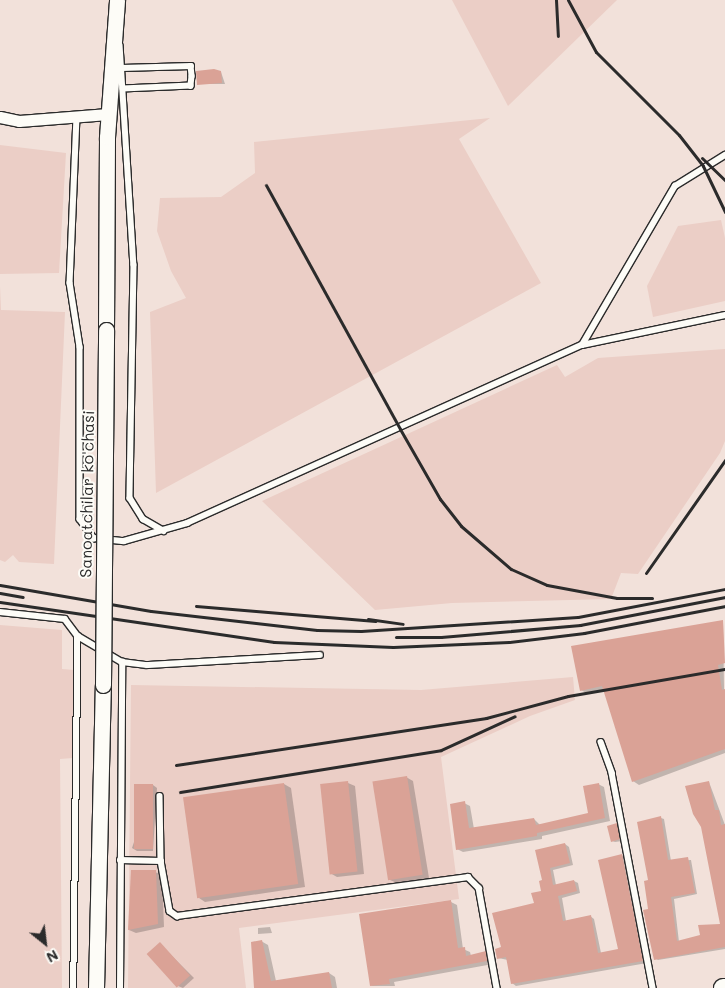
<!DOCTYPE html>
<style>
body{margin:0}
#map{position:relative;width:725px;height:988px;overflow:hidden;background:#f2e1da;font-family:Mali,sans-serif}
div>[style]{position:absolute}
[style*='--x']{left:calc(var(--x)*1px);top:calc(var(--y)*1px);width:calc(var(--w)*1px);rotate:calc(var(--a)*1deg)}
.built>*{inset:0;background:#ebcec6}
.shadow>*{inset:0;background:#0003}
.building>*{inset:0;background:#daa296;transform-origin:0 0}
.roads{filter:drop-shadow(1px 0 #2b2b2b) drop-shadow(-1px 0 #2b2b2b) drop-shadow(0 1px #2b2b2b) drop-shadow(0 -1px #2b2b2b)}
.lane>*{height:5.5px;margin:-2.75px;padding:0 2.75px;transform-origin:2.75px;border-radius:2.75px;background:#fdfcf7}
.street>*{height:11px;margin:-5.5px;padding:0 5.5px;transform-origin:5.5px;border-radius:5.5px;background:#fdfcf7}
.secondary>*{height:15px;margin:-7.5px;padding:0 7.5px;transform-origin:7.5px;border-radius:7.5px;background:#fdfcf7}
.primary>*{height:18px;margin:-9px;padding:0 9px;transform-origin:9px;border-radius:9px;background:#fdfcf7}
.rail>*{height:3px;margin:-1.5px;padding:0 1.5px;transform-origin:1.5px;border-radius:1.5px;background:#2b2b2b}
.bridges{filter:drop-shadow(1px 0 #2b2b2b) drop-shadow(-1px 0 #2b2b2b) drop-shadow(0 1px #2b2b2b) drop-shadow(0 -1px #2b2b2b)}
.secondary-bridge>*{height:15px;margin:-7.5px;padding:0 7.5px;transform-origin:7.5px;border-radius:7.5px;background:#fdfcf7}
span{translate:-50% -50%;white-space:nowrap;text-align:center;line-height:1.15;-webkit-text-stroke:4px #fdfcf7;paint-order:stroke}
.street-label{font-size:16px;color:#2b2b2b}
.north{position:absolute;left:20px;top:918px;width:50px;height:50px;-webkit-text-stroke:4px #fdfcf7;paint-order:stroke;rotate:151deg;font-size:14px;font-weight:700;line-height:20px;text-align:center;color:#2b2b2b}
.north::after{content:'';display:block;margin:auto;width:18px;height:22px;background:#2b2b2b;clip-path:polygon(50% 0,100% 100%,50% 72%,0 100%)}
</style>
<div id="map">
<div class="built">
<div style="clip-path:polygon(452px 0,617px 0,508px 106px)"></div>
<div style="clip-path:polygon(490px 118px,459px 139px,541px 283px,156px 493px,150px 312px,186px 298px,171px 271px,157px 231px,160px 198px,221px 197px,255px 173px,254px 142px)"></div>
<div style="clip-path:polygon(0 145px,66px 153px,59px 273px,0 274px)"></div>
<div style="clip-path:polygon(721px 220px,725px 238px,725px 301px,653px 317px,647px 286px,678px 226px)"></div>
<div style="clip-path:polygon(0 286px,1px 310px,65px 312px,54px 564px,19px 562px,13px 555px,5px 562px,0 560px)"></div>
<div style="clip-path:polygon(725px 349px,725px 441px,720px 453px,638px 574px,621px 573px,611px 599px,452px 603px,375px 610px,262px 501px,557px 365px,565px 377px,598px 358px)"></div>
<div style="clip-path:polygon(0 625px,62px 630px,62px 669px,74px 670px,73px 758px,60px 759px,62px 988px,0 988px)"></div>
<div style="clip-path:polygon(573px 677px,575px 700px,530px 716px,441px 757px,459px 899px,239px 928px,246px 988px,128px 988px,131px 685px,421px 690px)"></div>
</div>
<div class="shadow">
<div style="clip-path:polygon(221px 72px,225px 84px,199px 84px)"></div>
<div style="clip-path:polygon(723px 621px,725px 753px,639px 785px,633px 781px,605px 690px,588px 694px,581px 690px,573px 647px)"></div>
<div style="clip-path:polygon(406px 777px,413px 781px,429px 878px,397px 883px,390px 880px)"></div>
<div style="clip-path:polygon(709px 782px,725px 825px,725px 949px,658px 960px,655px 958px,649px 910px,650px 881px,661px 818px,664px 819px,671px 861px,691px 860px,697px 894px,674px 899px,679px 942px,701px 936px,722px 926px)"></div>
<div style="clip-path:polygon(348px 783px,355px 786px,364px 874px,337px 877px,330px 873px)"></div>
<div style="clip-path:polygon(284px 784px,291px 788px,305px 887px,205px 902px,199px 898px)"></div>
<div style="clip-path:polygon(598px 784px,604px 787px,610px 821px,542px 836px,542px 839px,463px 852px,457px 849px,464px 803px,470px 806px,474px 829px,534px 819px,540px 825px,589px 814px)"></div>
<div style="clip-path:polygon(153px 785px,157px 788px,153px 851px,137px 851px,132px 848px)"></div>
<div style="clip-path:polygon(617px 824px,622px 841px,615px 842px,612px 841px)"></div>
<div style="clip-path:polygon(565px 844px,569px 847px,573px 865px,553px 870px,556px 885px,574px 881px,578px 883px,580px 893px,562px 898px,566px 921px,590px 916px,594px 919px,601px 953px,619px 950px,622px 855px,626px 858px,647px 963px,516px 986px,512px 983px,508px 960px,498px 958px,542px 892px,544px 881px,537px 851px)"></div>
<div style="clip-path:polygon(155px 872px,162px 875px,164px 927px,136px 933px,129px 930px)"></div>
<div style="clip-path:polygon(451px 902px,457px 905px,463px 949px,470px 952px,471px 956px,485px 952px,491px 956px,493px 964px,394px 982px,395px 986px,371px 986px)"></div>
<div style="clip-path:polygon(270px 927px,272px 933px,258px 934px,258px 928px)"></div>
<div style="clip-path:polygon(261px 941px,268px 945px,276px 981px,329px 973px,335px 977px,337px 988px,256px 988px)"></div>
<div style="clip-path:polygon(160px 944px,194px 978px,183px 988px,178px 986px)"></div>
</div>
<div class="building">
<div style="clip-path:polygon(214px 69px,221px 71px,222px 83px,197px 85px,196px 71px)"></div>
<div style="clip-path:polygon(723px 620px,725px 663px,718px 665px,722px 690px,725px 689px,725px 749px,632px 782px,602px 686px,580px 691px,571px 646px)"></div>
<div style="left:407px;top:776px;width:100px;height:35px;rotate:81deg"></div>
<div style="left:348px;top:781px;width:91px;height:28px;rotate:84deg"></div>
<div style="clip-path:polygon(709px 781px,715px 810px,719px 810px,721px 825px,725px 824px,725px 947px,654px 960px,643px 910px,648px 909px,644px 881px,648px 880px,637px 822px,661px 816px,668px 860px,688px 857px,695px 893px,671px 897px,677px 941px,700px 935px,698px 925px,720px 924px,701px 827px,693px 814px,685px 786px)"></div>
<div style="left:284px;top:783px;width:102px;height:102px;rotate:82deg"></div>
<div style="clip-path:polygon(599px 783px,605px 818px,537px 833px,537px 836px,456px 850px,450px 804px,465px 801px,469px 828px,534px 818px,536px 825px,588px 813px,583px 786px)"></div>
<div style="left:134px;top:784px;width:19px;height:65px"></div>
<div style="clip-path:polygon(617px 823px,620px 839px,611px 842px,607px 826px)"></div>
<div style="clip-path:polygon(565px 843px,570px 863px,550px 868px,553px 885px,574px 880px,577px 891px,558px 896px,563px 921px,591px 915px,598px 953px,618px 949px,598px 860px,622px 854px,643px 961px,511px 984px,506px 957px,497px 959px,495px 949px,501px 947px,492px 913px,534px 903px,531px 893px,541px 891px,539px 881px,542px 880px,535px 850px)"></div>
<div style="clip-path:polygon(131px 870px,156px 870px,158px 924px,128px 930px)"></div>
<div style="clip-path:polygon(451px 900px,458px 948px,465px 947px,466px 956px,486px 951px,487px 961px,389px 979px,390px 984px,370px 986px,359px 914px)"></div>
<div style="clip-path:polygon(262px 940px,271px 981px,329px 972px,332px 988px,254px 988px,251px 942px)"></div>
<div style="left:160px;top:942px;width:45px;height:18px;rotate:48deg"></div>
</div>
<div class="roads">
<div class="lane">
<div style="--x:120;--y:45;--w:220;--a:86.4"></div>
<div style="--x:134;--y:265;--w:233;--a:91"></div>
<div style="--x:130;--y:498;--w:25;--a:58"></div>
<div style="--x:143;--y:519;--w:24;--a:30"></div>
<div style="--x:122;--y:68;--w:69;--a:-1.7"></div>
<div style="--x:191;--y:66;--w:10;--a:84"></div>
<div style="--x:192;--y:76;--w:10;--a:96"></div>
<div style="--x:191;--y:86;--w:68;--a:177.5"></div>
<div style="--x:77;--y:117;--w:166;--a:92.4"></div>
<div style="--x:70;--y:283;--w:65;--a:81.1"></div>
<div style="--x:80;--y:347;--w:172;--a:90"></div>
<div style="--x:80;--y:519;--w:24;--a:54"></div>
<div style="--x:94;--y:538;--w:30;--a:6"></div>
<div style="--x:124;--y:541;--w:66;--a:-15.9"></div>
<div style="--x:187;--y:523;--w:433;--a:-24.3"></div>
<div style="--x:582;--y:345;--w:146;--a:-11.8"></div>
<div style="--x:582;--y:345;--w:184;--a:-59.7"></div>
<div style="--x:675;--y:186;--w:59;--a:-31.8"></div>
<div style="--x:0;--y:612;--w:65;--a:6.1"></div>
<div style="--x:65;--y:619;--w:21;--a:53"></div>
<div style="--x:78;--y:636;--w:352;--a:90.7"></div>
<div style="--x:78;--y:636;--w:51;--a:30.6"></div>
<div style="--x:601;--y:742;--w:33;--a:70"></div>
<div style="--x:612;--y:773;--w:219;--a:79.2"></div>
<div style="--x:160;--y:796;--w:65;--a:89.1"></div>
<div style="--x:161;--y:861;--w:51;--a:79.8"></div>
<div style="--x:170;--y:911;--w:9;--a:36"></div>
<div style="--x:177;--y:916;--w:294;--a:-7.6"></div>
<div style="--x:468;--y:877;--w:16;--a:45"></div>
<div style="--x:479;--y:888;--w:102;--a:79.8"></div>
<div style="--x:120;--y:860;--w:41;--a:1.4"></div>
<div style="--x:120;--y:988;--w:326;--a:-89.6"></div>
<div style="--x:122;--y:662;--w:25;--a:7"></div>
<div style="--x:147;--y:665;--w:173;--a:-3.3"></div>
</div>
<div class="street">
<div style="--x:0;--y:117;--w:19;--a:12"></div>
<div style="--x:19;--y:121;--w:89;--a:-4.5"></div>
</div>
<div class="secondary">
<div style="--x:106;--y:330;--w:193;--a:-89.7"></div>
<div style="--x:107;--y:137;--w:137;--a:-85.8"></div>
<div style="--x:96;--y:988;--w:303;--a:-88.7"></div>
</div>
<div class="primary">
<div style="--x:723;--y:988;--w:2;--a:0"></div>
</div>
</div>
<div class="rail">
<div style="--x:556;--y:0;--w:36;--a:87"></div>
<div style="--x:568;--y:0;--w:59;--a:61.7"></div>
<div style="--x:596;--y:52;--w:117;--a:45"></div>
<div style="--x:679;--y:135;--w:39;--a:52"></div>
<div style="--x:703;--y:166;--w:51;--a:64.4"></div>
<div style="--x:702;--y:158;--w:32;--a:44"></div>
<div style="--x:266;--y:185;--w:278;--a:61.2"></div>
<div style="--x:400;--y:429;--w:81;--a:60.3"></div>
<div style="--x:440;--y:499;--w:34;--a:52"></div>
<div style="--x:461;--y:526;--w:66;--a:40.7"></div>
<div style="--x:511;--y:569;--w:39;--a:24"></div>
<div style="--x:547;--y:585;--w:71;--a:10.5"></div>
<div style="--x:617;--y:598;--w:35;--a:0"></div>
<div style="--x:646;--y:573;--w:138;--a:-55"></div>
<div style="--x:0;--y:585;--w:153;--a:9.8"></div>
<div style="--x:151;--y:611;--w:167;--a:6.5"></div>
<div style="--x:317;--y:630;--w:44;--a:1.3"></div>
<div style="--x:361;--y:631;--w:217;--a:-3.7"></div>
<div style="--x:578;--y:617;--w:150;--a:-10.8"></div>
<div style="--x:0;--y:593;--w:23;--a:10"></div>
<div style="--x:0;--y:602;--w:277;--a:8.3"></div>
<div style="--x:274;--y:642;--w:119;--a:2.4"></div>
<div style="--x:393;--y:647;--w:116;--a:-2.5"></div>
<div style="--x:509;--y:642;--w:76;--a:-6.8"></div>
<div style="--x:584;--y:633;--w:144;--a:-10.8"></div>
<div style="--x:196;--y:606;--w:180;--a:4.8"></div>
<div style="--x:368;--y:619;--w:35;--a:8"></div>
<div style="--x:396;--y:637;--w:45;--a:0"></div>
<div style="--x:441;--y:637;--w:140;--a:-4.9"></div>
<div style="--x:580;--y:625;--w:148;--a:-10.9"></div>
<div style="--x:176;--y:765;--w:314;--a:-8.6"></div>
<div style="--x:486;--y:718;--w:85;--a:-15"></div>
<div style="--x:568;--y:696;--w:159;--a:-9.8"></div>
<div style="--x:180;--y:792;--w:264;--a:-9.1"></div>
<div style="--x:441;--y:750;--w:81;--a:-24.7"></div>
</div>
<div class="bridges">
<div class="secondary-bridge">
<div style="--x:103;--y:685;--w:355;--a:-89.5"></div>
</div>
</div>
<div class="street-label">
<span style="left:87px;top:494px;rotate:-89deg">Sanoatchilar ko'chasi</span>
</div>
<div class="north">N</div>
</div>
